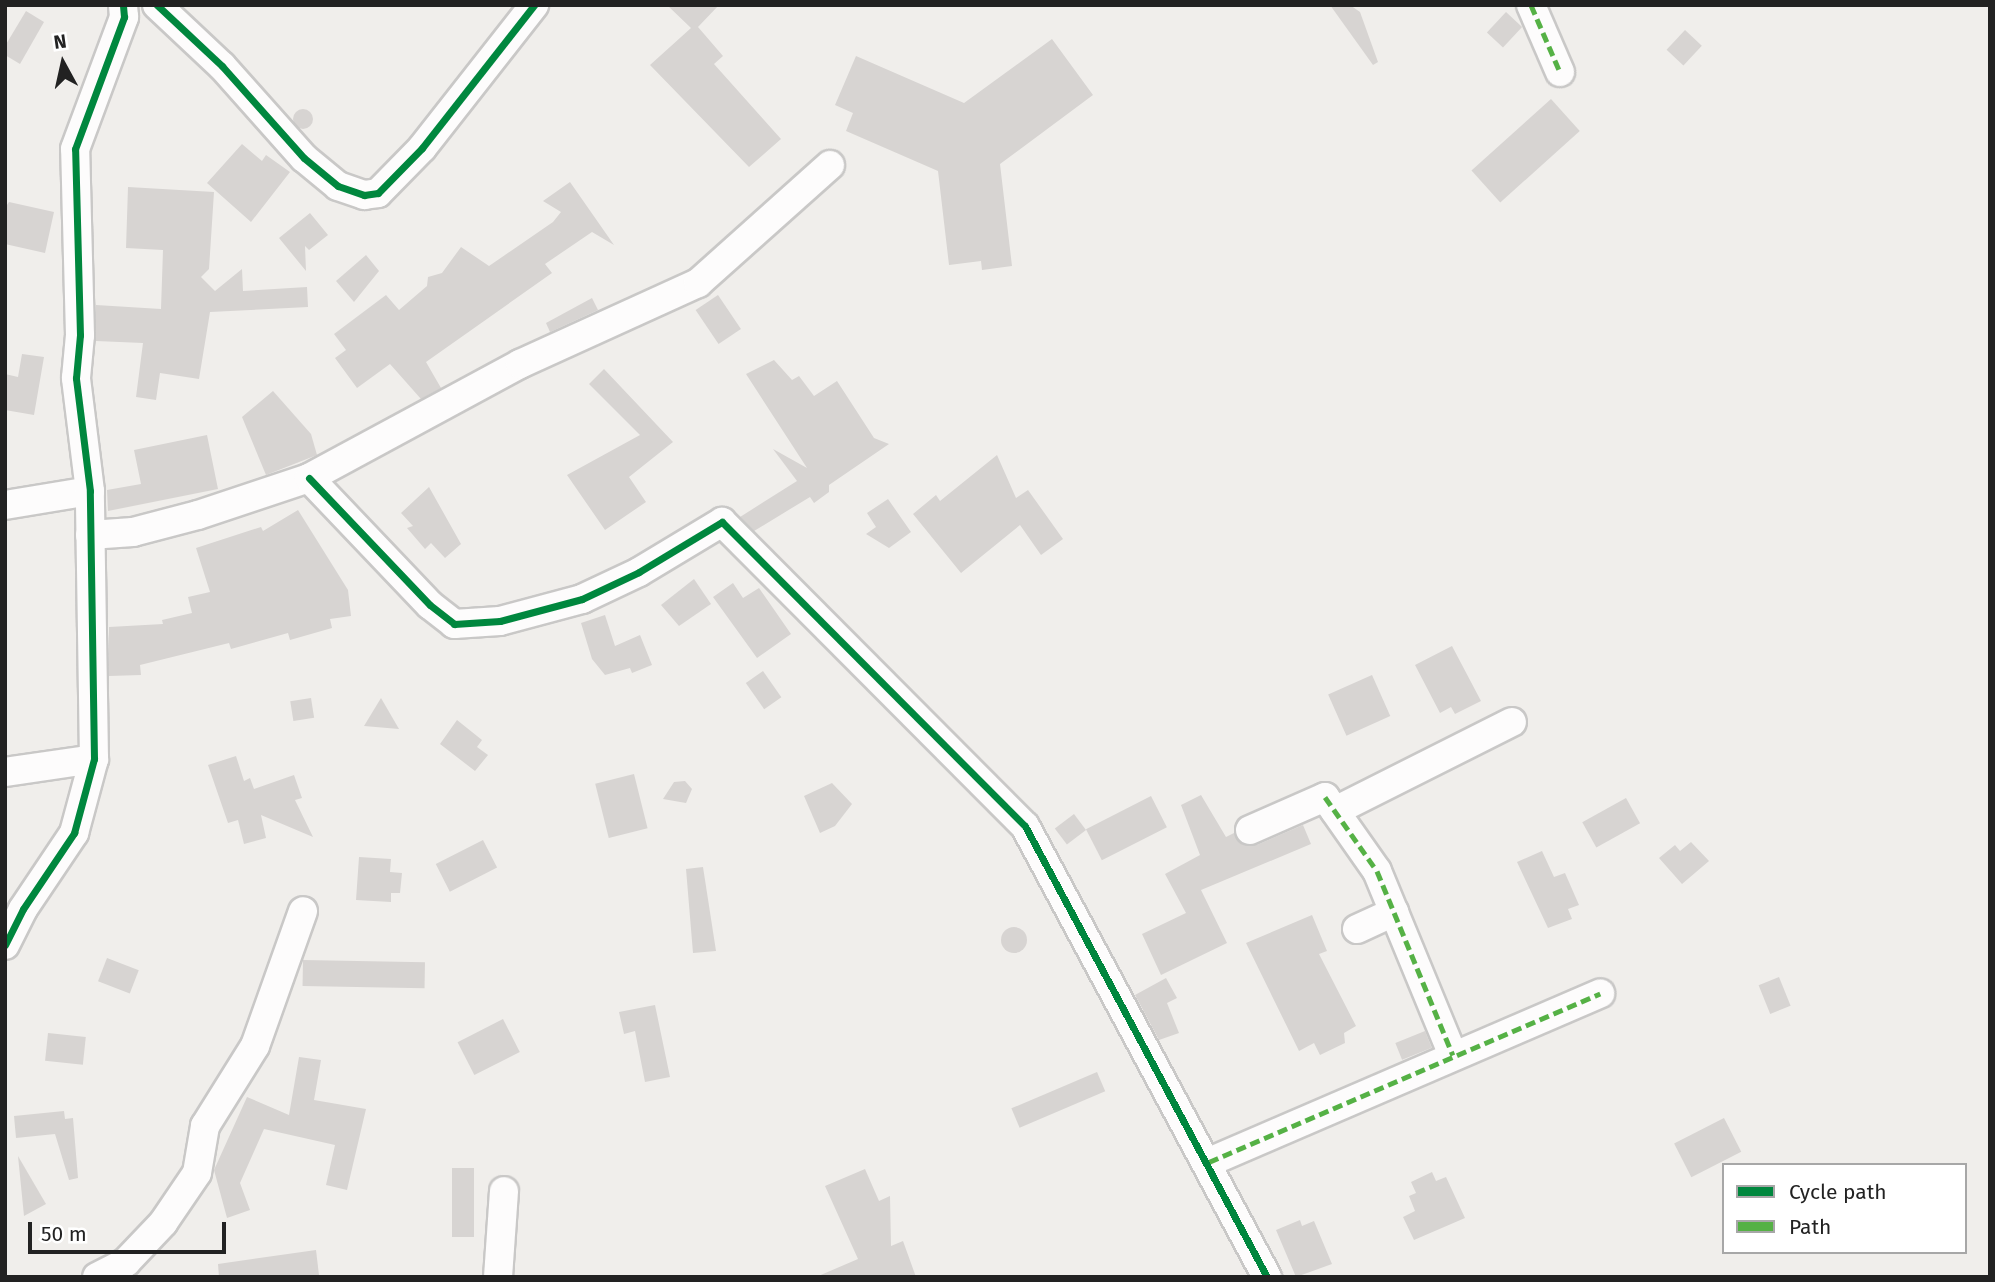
<!DOCTYPE html>
<style>
body{margin:0}
#map{position:relative;width:1995px;height:1282px;overflow:hidden;background:#f0eeeb;font-family:"Fira Sans",sans-serif}
div>[style]{position:absolute}
[style*='--x']{left:calc(var(--x)*1px);top:calc(var(--y)*1px);width:calc(var(--w)*1px);rotate:calc(var(--a)*1deg)}
.building>*{inset:0;background:#d7d4d2;transform-origin:0 0}
.round{border-radius:50%}
.roads{filter:drop-shadow(2px 0 #c9c8c7) drop-shadow(-2px 0 #c9c8c7) drop-shadow(0 2px #c9c8c7) drop-shadow(0 -2px #c9c8c7)}
.minor>*{height:28px;margin:-14px;padding:0 14px;transform-origin:14px;border-radius:14px;background:#fdfcfc}
.quiet>*{height:5px;margin-top:-2.5px;transform-origin:0;background:repeating-linear-gradient(90deg,#55b145 0 10px,transparent 0 15px)}
.cycleway>*{height:7px;margin:-3.5px;padding:0 3.5px;transform-origin:3.5px;border-radius:3.5px;background:#00873e}
span{translate:-50% -50%;white-space:nowrap;text-align:center;line-height:1.15;-webkit-text-stroke:6px #fff;paint-order:stroke}
.frame{position:absolute;inset:0;border:7px solid #222;pointer-events:none}
.legend{position:absolute;left:1722px;top:1163px;width:245px;height:91px;box-sizing:border-box;background:#fff;border:2px solid #a7a7a7;margin:0;padding:9px 12px;list-style:none;font-size:21px;color:#222}
.legend li{display:flex;align-items:center;gap:14px;height:35px}
.legend b{width:35px;border:2px solid #a7a7a7}
.north{position:absolute;left:28px;top:28px;width:70px;height:70px;-webkit-text-stroke:5px #fff;paint-order:stroke;rotate:352deg;font-size:19px;font-weight:700;line-height:28px;text-align:center;color:#222}
.north::after{content:'';display:block;margin:auto;width:24px;height:32px;background:#222;clip-path:polygon(50% 0,100% 100%,50% 72%,0 100%)}
.scale{position:absolute;left:28px;top:1222px;width:198px;height:32px;box-sizing:border-box;border:4px solid #222;border-top:0;padding-left:9px;font-size:21px;line-height:24px;white-space:nowrap;color:#222;-webkit-text-stroke:5px #fff;paint-order:stroke}
</style>
<div id="map">
<div class="building">
<div style="clip-path:polygon(667px 5px,719px 5px,698px 27px,723px 56px,714px 64px,781px 139px,749px 167px,650px 65px,691px 28px)"></div>
<div style="clip-path:polygon(1330px 5px,1350px 5px,1360px 12px,1378px 62px,1373px 65px)"></div>
<div style="clip-path:polygon(26px 11px,44px 22px,20px 64px,5px 55px,5px 46px)"></div>
<div style="left:1506px;top:12px;width:22px;height:28px;rotate:43deg"></div>
<div style="left:1685px;top:30px;width:23px;height:27px;rotate:43deg"></div>
<div style="clip-path:polygon(1052px 39px,1093px 95px,1000px 164px,1012px 266px,982px 270px,981px 261px,949px 265px,938px 171px,846px 131px,853px 113px,835px 105px,856px 56px,964px 103px)"></div>
<div style="left:1551px;top:99px;width:43px;height:107px;rotate:48deg"></div>
<div class="round" style="left:293px;top:109px;width:20px;height:20px"></div>
<div style="clip-path:polygon(242px 144px,262px 161px,266px 155px,290px 172px,251px 222px,207px 183px)"></div>
<div style="clip-path:polygon(570px 182px,614px 245px,592px 232px,545px 264px,552px 273px,426px 362px,441px 388px,421px 399px,390px 364px,357px 388px,335px 358px,346px 350px,334px 334px,386px 295px,399px 310px,427px 286px,428px 277px,442px 273px,461px 247px,489px 266px,553px 222px,561px 212px,543px 201px)"></div>
<div style="clip-path:polygon(128px 187px,214px 192px,209px 269px,201px 277px,215px 291px,242px 269px,243px 291px,307px 287px,308px 307px,210px 312px,199px 379px,160px 373px,156px 400px,136px 397px,143px 343px,96px 341px,96px 305px,161px 309px,163px 250px,126px 248px)"></div>
<div style="clip-path:polygon(9px 202px,54px 212px,45px 253px,5px 244px,5px 208px)"></div>
<div style="clip-path:polygon(310px 213px,328px 235px,309px 250px,305px 246px,306px 271px,279px 238px)"></div>
<div style="clip-path:polygon(366px 255px,379px 271px,354px 302px,336px 281px)"></div>
<div style="left:718px;top:295px;width:41px;height:27px;rotate:56deg"></div>
<div style="clip-path:polygon(592px 298px,598px 310px,550px 332px,546px 323px)"></div>
<div style="clip-path:polygon(22px 354px,44px 357px,34px 415px,5px 410px,5px 374px,18px 377px)"></div>
<div style="clip-path:polygon(774px 360px,792px 380px,799px 376px,814px 396px,837px 381px,874px 438px,889px 444px,829px 485px,829px 492px,814px 503px,810px 497px,754px 531px,740px 517px,797px 481px,773px 449px,807px 468px,746px 374px)"></div>
<div style="clip-path:polygon(604px 369px,673px 442px,629px 477px,646px 502px,605px 530px,567px 475px,640px 435px,589px 384px)"></div>
<div style="clip-path:polygon(273px 391px,311px 434px,317px 455px,266px 475px,242px 417px)"></div>
<div style="clip-path:polygon(207px 435px,218px 489px,108px 511px,107px 490px,141px 484px,134px 450px)"></div>
<div style="clip-path:polygon(997px 455px,1016px 498px,1028px 490px,1063px 539px,1041px 555px,1020px 525px,961px 573px,913px 514px,936px 495px,940px 501px)"></div>
<div style="clip-path:polygon(429px 487px,461px 544px,445px 558px,431px 543px,425px 549px,407px 528px,413px 526px,401px 513px)"></div>
<div style="clip-path:polygon(888px 499px,911px 532px,889px 548px,866px 534px,876px 527px,867px 513px)"></div>
<div style="clip-path:polygon(298px 510px,348px 590px,351px 616px,330px 619px,332px 628px,290px 640px,288px 633px,231px 649px,229px 643px,140px 665px,141px 675px,109px 676px,109px 627px,163px 624px,162px 620px,192px 613px,188px 597px,210px 592px,196px 548px,261px 527px,263px 531px)"></div>
<div style="clip-path:polygon(694px 579px,711px 604px,679px 626px,661px 605px)"></div>
<div style="clip-path:polygon(733px 583px,743px 598px,759px 588px,791px 634px,757px 658px,713px 597px)"></div>
<div style="clip-path:polygon(605px 615px,615px 646px,640px 635px,652px 665px,632px 673px,630px 668px,605px 675px,592px 659px,581px 623px)"></div>
<div style="clip-path:polygon(1452px 646px,1481px 701px,1455px 714px,1451px 707px,1440px 713px,1415px 665px)"></div>
<div style="left:763px;top:671px;width:32px;height:21px;rotate:55deg"></div>
<div style="left:1372px;top:675px;width:45px;height:48px;rotate:66deg"></div>
<div style="left:311px;top:698px;width:20px;height:21px;rotate:81deg"></div>
<div style="clip-path:polygon(381px 698px,399px 729px,364px 726px)"></div>
<div style="clip-path:polygon(457px 720px,482px 740px,477px 747px,488px 755px,475px 771px,440px 744px)"></div>
<div style="clip-path:polygon(236px 756px,244px 781px,250px 778px,254px 789px,294px 775px,302px 798px,295px 800px,313px 837px,261px 815px,266px 838px,244px 844px,238px 820px,228px 823px,208px 765px)"></div>
<div style="left:634px;top:774px;width:56px;height:40px;rotate:76deg"></div>
<div style="clip-path:polygon(685px 781px,692px 789px,686px 803px,663px 799px,674px 782px)"></div>
<div style="clip-path:polygon(832px 783px,852px 804px,835px 826px,820px 833px,804px 796px)"></div>
<div style="clip-path:polygon(1201px 795px,1226px 837px,1234px 833px,1241px 844px,1257px 845px,1303px 825px,1311px 844px,1201px 890px,1227px 943px,1161px 975px,1142px 934px,1186px 913px,1165px 874px,1200px 855px,1181px 805px)"></div>
<div style="left:1151px;top:796px;width:35px;height:73px;rotate:63deg"></div>
<div style="left:1626px;top:798px;width:29px;height:50px;rotate:61deg"></div>
<div style="left:1074px;top:814px;width:20px;height:24px;rotate:53deg"></div>
<div style="left:483px;top:840px;width:31px;height:53px;rotate:63deg"></div>
<div style="clip-path:polygon(1691px 842px,1709px 861px,1682px 884px,1659px 858px,1675px 845px,1680px 851px)"></div>
<div style="clip-path:polygon(1542px 851px,1554px 877px,1565px 873px,1579px 905px,1568px 909px,1572px 919px,1548px 928px,1517px 862px)"></div>
<div style="clip-path:polygon(359px 857px,391px 859px,390px 872px,402px 873px,400px 893px,391px 893px,391px 902px,356px 900px)"></div>
<div style="clip-path:polygon(703px 867px,716px 951px,693px 953px,686px 869px)"></div>
<div style="clip-path:polygon(1312px 915px,1327px 951px,1319px 954px,1356px 1026px,1344px 1033px,1345px 1043px,1320px 1055px,1314px 1043px,1299px 1051px,1246px 943px)"></div>
<div class="round" style="left:1001px;top:927px;width:26px;height:26px"></div>
<div style="left:107px;top:958px;width:34px;height:25px;rotate:21deg"></div>
<div style="left:303px;top:960px;width:122px;height:26px;rotate:1deg"></div>
<div style="left:1779px;top:977px;width:31px;height:22px;rotate:68deg"></div>
<div style="clip-path:polygon(1166px 978px,1177px 998px,1167px 1003px,1179px 1033px,1159px 1040px,1135px 995px)"></div>
<div style="clip-path:polygon(655px 1005px,670px 1077px,645px 1082px,635px 1031px,624px 1034px,619px 1012px)"></div>
<div style="left:503px;top:1019px;width:37px;height:51px;rotate:63deg"></div>
<div style="left:1425px;top:1031px;width:18px;height:32px;rotate:68deg"></div>
<div style="left:48px;top:1033px;width:38px;height:28px;rotate:6deg"></div>
<div style="clip-path:polygon(299px 1057px,321px 1060px,314px 1100px,366px 1109px,347px 1190px,326px 1185px,335px 1145px,264px 1129px,240px 1183px,250px 1210px,227px 1218px,214px 1170px,247px 1097px,289px 1115px)"></div>
<div style="left:1097px;top:1072px;width:21px;height:93px;rotate:67deg"></div>
<div style="clip-path:polygon(64px 1111px,65px 1119px,73px 1118px,78px 1178px,69px 1180px,55px 1134px,16px 1138px,14px 1116px)"></div>
<div style="left:1724px;top:1118px;width:38px;height:56px;rotate:63deg"></div>
<div style="clip-path:polygon(18px 1156px,46px 1204px,24px 1216px)"></div>
<div style="left:452px;top:1168px;width:22px;height:69px"></div>
<div style="clip-path:polygon(865px 1169px,879px 1201px,890px 1196px,891px 1246px,903px 1241px,916px 1277px,816px 1277px,858px 1259px,825px 1186px)"></div>
<div style="clip-path:polygon(1432px 1172px,1436px 1181px,1446px 1177px,1465px 1218px,1414px 1240px,1403px 1217px,1415px 1211px,1409px 1196px,1416px 1193px,1411px 1182px)"></div>
<div style="clip-path:polygon(1300px 1220px,1302px 1226px,1314px 1221px,1332px 1264px,1296px 1277px,1276px 1230px)"></div>
<div style="clip-path:polygon(316px 1250px,319px 1275px,219px 1277px,218px 1264px)"></div>
</div>
<div class="roads">
<div class="minor">
<div style="--x:157;--y:5;--w:89;--a:43.2"></div>
<div style="--x:222;--y:66;--w:123;--a:48.3"></div>
<div style="--x:304;--y:158;--w:44;--a:39.5"></div>
<div style="--x:338;--y:186;--w:28;--a:19"></div>
<div style="--x:364;--y:195;--w:14;--a:-8"></div>
<div style="--x:378;--y:193;--w:63;--a:-45.6"></div>
<div style="--x:422;--y:148;--w:182;--a:-51.9"></div>
<div style="--x:1531;--y:5;--w:73;--a:66.6"></div>
<div style="--x:309;--y:478;--w:175;--a:46.4"></div>
<div style="--x:430;--y:605;--w:31;--a:38"></div>
<div style="--x:454;--y:624;--w:46;--a:-3.7"></div>
<div style="--x:500;--y:621;--w:85;--a:-15"></div>
<div style="--x:582;--y:599;--w:63;--a:-25.3"></div>
<div style="--x:639;--y:572;--w:97;--a:-31.1"></div>
<div style="--x:722;--y:522;--w:429;--a:45.1"></div>
<div style="--x:1025;--y:826;--w:512;--a:61.78"></div>
<div style="--x:5;--y:505;--w:86;--a:-9.4"></div>
<div style="--x:90;--y:535;--w:43;--a:-4"></div>
<div style="--x:133;--y:532;--w:67;--a:-14.7"></div>
<div style="--x:198;--y:515;--w:117;--a:-18.4"></div>
<div style="--x:309;--y:478;--w:240;--a:-28.4"></div>
<div style="--x:520;--y:364;--w:196;--a:-24.5"></div>
<div style="--x:698;--y:283;--w:177;--a:-41.8"></div>
<div style="--x:5;--y:772;--w:90;--a:-8.3"></div>
<div style="--x:1335;--y:811;--w:198;--a:-26.7"></div>
<div style="--x:1250;--y:830;--w:82;--a:-23.7"></div>
<div style="--x:1325;--y:797;--w:90;--a:54.9"></div>
<div style="--x:1377;--y:871;--w:199;--a:67.6"></div>
<div style="--x:1357;--y:929;--w:41;--a:-24.7"></div>
<div style="--x:5;--y:945;--w:40;--a:-63.4"></div>
<div style="--x:23;--y:909;--w:92;--a:-56.1"></div>
<div style="--x:74;--y:833;--w:77;--a:-74.9"></div>
<div style="--x:94;--y:759;--w:268;--a:-90.9"></div>
<div style="--x:90;--y:491;--w:114;--a:-97.1"></div>
<div style="--x:76;--y:378;--w:43;--a:-84.7"></div>
<div style="--x:80;--y:335;--w:186;--a:-91.5"></div>
<div style="--x:75;--y:149;--w:141;--a:-69.6"></div>
<div style="--x:124;--y:17;--w:12;--a:-95"></div>
<div style="--x:1209;--y:1162;--w:426;--a:-23.3"></div>
<div style="--x:97;--y:1277;--w:33;--a:-27"></div>
<div style="--x:126;--y:1262;--w:54;--a:-46.5"></div>
<div style="--x:163;--y:1223;--w:60;--a:-55.8"></div>
<div style="--x:197;--y:1173;--w:48;--a:-80.3"></div>
<div style="--x:205;--y:1126;--w:94;--a:-58"></div>
<div style="--x:255;--y:1046;--w:143;--a:-70.4"></div>
<div style="--x:498;--y:1277;--w:86;--a:-86"></div>
</div>
</div>
<div class="quiet">
<div style="--x:1531;--y:5;--w:73;--a:66.6"></div>
<div style="--x:1325;--y:797;--w:90;--a:54.9"></div>
<div style="--x:1377;--y:871;--w:199;--a:67.6"></div>
<div style="--x:1209;--y:1162;--w:426;--a:-23.3"></div>
</div>
<div class="cycleway">
<div style="--x:157;--y:5;--w:89;--a:43.2"></div>
<div style="--x:222;--y:66;--w:123;--a:48.3"></div>
<div style="--x:304;--y:158;--w:44;--a:39.5"></div>
<div style="--x:338;--y:186;--w:28;--a:19"></div>
<div style="--x:364;--y:195;--w:14;--a:-8"></div>
<div style="--x:378;--y:193;--w:63;--a:-45.6"></div>
<div style="--x:422;--y:148;--w:182;--a:-51.9"></div>
<div style="--x:309;--y:478;--w:175;--a:46.4"></div>
<div style="--x:430;--y:605;--w:31;--a:38"></div>
<div style="--x:454;--y:624;--w:46;--a:-3.7"></div>
<div style="--x:500;--y:621;--w:85;--a:-15"></div>
<div style="--x:582;--y:599;--w:63;--a:-25.3"></div>
<div style="--x:639;--y:572;--w:97;--a:-31.1"></div>
<div style="--x:722;--y:522;--w:429;--a:45.1"></div>
<div style="--x:1025;--y:826;--w:512;--a:61.78"></div>
<div style="--x:5;--y:945;--w:40;--a:-63.4"></div>
<div style="--x:23;--y:909;--w:92;--a:-56.1"></div>
<div style="--x:74;--y:833;--w:77;--a:-74.9"></div>
<div style="--x:94;--y:759;--w:268;--a:-90.9"></div>
<div style="--x:90;--y:491;--w:114;--a:-97.1"></div>
<div style="--x:76;--y:378;--w:43;--a:-84.7"></div>
<div style="--x:80;--y:335;--w:186;--a:-91.5"></div>
<div style="--x:75;--y:149;--w:141;--a:-69.6"></div>
<div style="--x:124;--y:17;--w:12;--a:-95"></div>
</div>
<div class="frame"></div>
<ul class="legend">
<li><b style="height:9px;background:#00873e"></b>Cycle path</li>
<li><b style="height:9px;background:#55b145"></b>Path</li>
</ul>
<div class="north">N</div>
<div class="scale">50 m</div>
</div>
